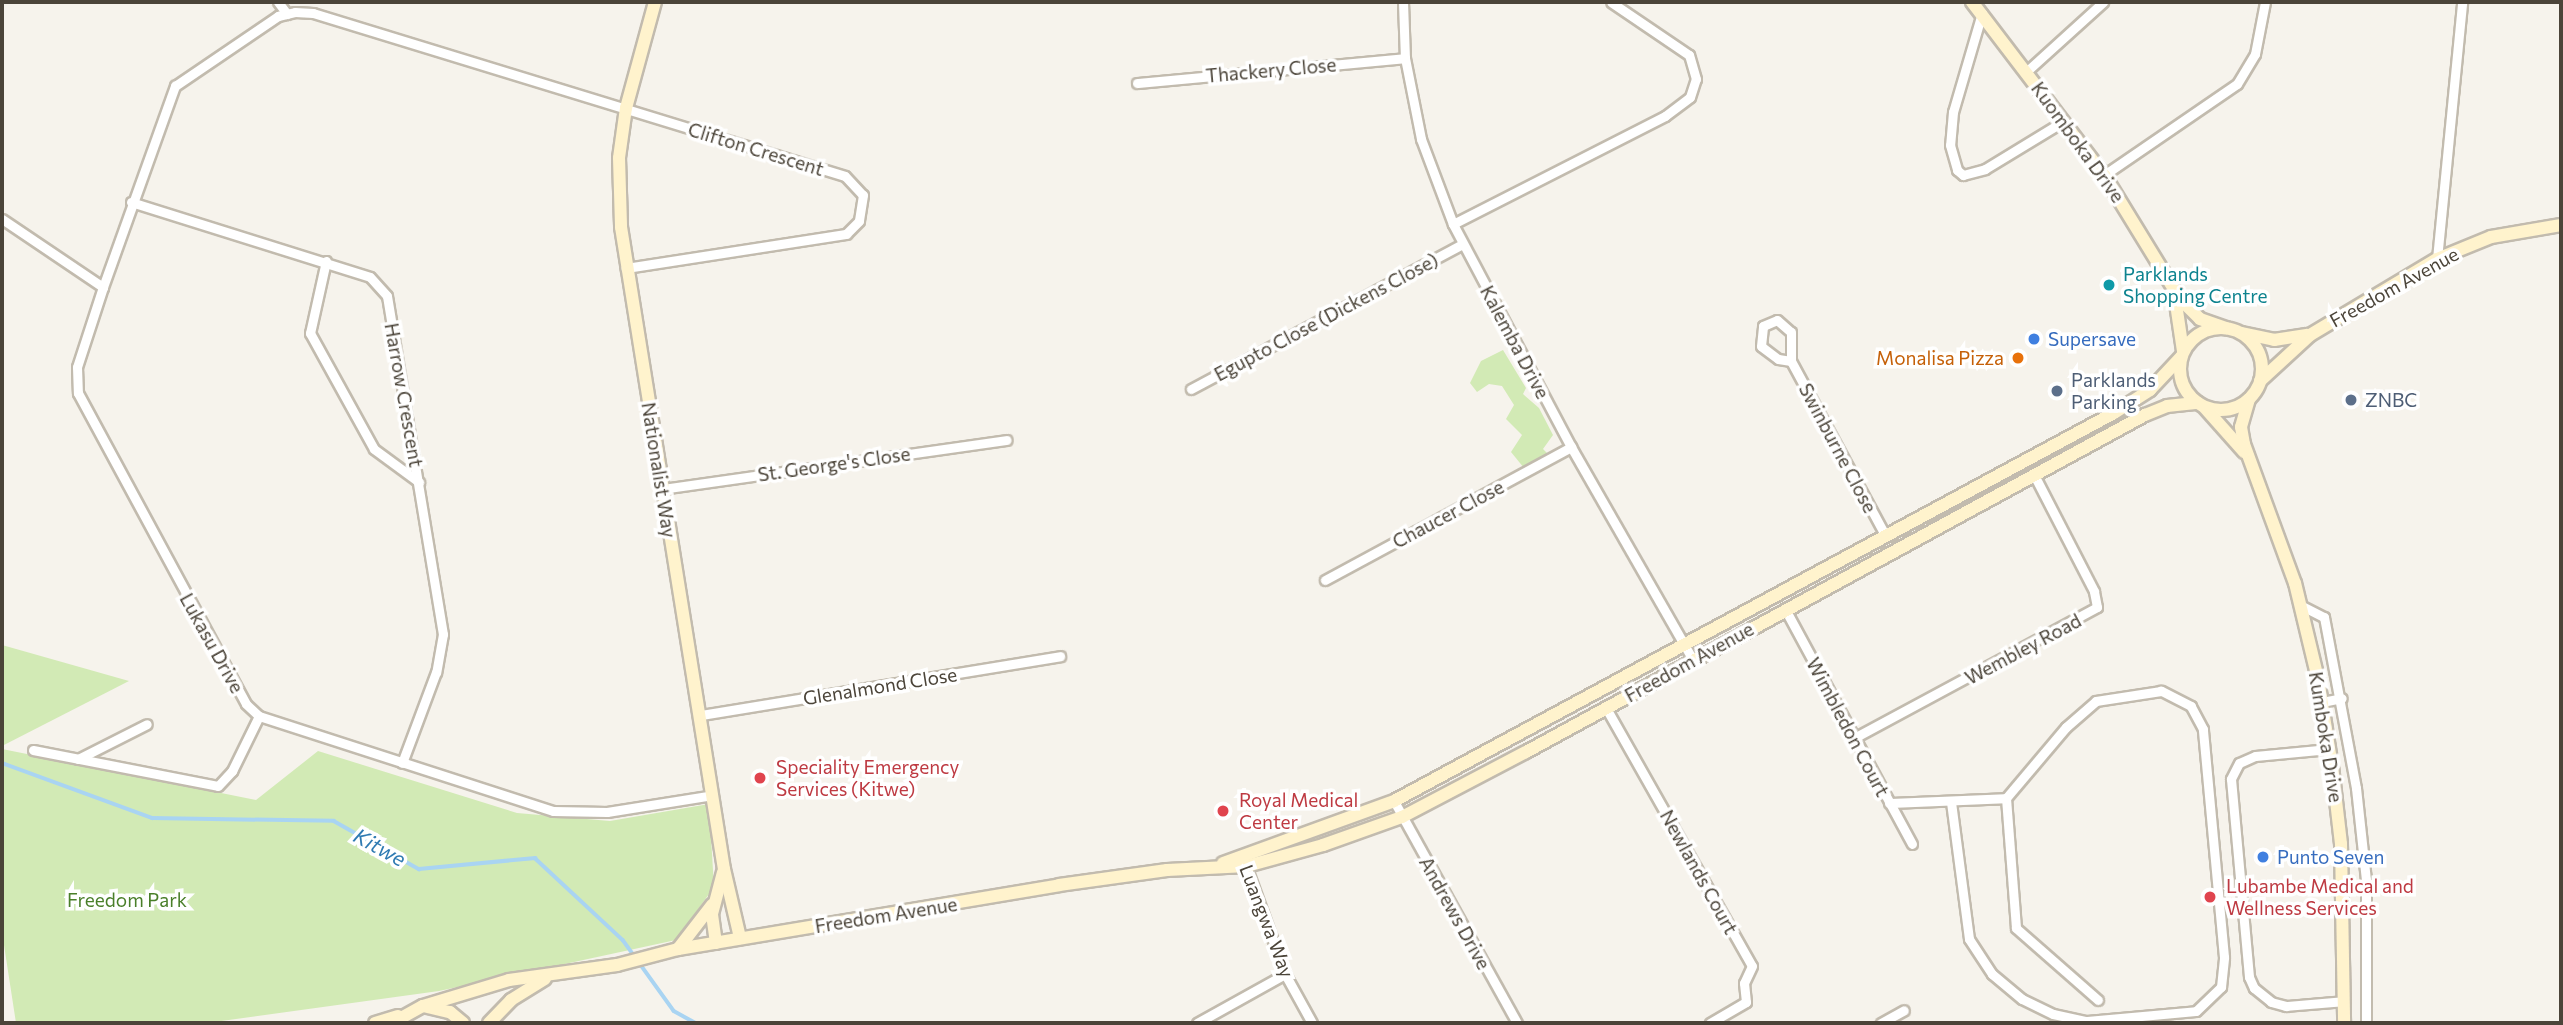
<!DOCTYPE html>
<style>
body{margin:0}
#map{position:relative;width:2563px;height:1025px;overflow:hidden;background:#f6f3ec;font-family:Commissioner,sans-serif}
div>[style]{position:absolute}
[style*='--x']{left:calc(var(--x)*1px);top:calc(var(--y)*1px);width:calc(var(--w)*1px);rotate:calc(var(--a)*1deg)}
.green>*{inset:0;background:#d2eab5}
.stream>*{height:3.5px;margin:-1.75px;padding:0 1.75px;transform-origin:1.75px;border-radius:1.75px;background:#a9d4f2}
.roads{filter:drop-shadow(2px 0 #c2bbae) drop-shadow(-2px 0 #c2bbae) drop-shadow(0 2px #c2bbae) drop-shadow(0 -2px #c2bbae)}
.street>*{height:9px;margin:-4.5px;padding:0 4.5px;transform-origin:4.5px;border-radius:4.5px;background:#fff}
.secondary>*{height:12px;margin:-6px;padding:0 6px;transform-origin:6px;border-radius:6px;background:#fff3cd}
.secondary>.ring{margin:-6px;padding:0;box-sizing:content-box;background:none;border:12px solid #fff3cd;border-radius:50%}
.dots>*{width:19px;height:19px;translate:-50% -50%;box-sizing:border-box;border:4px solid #fff;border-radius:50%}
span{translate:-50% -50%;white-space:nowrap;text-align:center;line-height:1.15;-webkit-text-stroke:7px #fff;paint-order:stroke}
.street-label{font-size:19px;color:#4b4439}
.culture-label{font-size:19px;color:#0d838f}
.left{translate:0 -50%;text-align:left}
.shop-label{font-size:19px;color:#366cbe}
.food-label{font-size:19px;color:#c56008}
.right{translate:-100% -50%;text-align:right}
.service-label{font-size:19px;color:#4e5e75}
.health-label{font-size:19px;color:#be3a42}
.park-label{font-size:19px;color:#4a7f2a}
.water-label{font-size:21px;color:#2e7ab2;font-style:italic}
.frame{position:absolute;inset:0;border:4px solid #4b4439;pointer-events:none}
</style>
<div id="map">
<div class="green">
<div style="clip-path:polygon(1503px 350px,1526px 388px,1523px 394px,1539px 408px,1553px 435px,1543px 449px,1549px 455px,1524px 468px,1511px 452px,1522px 435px,1506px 419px,1514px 405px,1502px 386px,1489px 384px,1477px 392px,1470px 383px,1481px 361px)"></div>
<div style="clip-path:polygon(2px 645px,129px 681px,2px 746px)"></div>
<div style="clip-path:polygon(2px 749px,256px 800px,318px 751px,517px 813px,610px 821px,709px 804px,714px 887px,676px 940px,439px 991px,207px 1023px,16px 1023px,2px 932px)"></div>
</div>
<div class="stream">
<div style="--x:2;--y:763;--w:160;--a:20.1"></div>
<div style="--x:152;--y:818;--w:182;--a:0.9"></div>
<div style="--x:334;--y:821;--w:98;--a:29.5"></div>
<div style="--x:419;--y:869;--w:117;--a:-5.4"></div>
<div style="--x:535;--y:858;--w:120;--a:43"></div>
<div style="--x:623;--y:940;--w:87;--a:54.3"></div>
<div style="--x:674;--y:1011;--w:25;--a:29"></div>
</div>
<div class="roads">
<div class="street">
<div style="--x:278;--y:2;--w:15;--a:53"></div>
<div style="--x:1403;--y:2;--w:56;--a:88"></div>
<div style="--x:1405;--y:58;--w:83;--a:78.8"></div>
<div style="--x:1421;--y:139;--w:91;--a:69.4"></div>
<div style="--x:1453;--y:224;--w:252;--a:62.1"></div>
<div style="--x:1571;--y:447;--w:245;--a:60.2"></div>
<div style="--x:1982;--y:13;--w:103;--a:106.3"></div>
<div style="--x:1953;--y:112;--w:33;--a:95"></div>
<div style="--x:1950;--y:145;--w:26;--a:74"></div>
<div style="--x:1957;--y:170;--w:8;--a:40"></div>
<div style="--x:1963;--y:175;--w:23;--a:-15"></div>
<div style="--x:1985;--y:169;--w:92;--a:-31.3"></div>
<div style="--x:2027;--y:71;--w:103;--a:-42.2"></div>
<div style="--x:1137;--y:83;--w:269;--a:-5.3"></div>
<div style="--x:2104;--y:175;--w:161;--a:-34.4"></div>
<div style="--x:2237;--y:84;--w:35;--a:-59"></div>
<div style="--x:2255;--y:54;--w:53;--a:-79.1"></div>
<div style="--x:131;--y:202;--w:250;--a:17.4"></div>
<div style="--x:370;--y:277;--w:25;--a:48"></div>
<div style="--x:387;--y:296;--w:343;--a:80.6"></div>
<div style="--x:443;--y:634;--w:39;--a:100"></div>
<div style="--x:436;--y:672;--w:97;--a:110.5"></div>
<div style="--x:2;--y:219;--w:122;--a:34"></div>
<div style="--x:103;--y:287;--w:84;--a:108"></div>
<div style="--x:77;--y:367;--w:26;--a:88"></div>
<div style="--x:78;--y:393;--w:353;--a:61.6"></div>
<div style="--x:246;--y:704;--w:18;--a:43"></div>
<div style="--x:259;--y:716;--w:309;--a:17.9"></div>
<div style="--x:553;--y:811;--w:54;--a:1.1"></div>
<div style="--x:607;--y:812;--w:107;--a:-9.1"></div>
<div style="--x:1453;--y:224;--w:238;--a:-27"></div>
<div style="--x:1665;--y:116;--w:31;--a:-37"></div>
<div style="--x:1690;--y:97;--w:19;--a:-72"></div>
<div style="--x:1696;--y:79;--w:25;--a:-106"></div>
<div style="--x:1689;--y:55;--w:94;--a:-145.8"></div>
<div style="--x:2437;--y:259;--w:258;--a:-84.4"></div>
<div style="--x:326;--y:261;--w:74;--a:102.5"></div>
<div style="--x:310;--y:333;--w:132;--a:61.1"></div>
<div style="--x:374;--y:449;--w:56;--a:36.3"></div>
<div style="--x:103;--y:287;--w:214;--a:-70.3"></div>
<div style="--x:175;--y:86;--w:125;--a:-34.2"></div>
<div style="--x:278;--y:16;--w:17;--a:-13"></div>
<div style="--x:295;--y:12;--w:18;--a:3"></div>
<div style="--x:313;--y:13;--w:556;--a:17.03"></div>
<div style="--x:845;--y:176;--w:26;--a:47"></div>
<div style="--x:863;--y:195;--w:26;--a:99"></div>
<div style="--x:859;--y:221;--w:18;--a:135"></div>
<div style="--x:846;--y:234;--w:223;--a:171.2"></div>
<div style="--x:1777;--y:320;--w:18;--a:41"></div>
<div style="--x:1791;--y:332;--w:29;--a:90"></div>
<div style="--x:1791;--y:361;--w:13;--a:-171"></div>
<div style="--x:1778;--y:359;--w:21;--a:-143"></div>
<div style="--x:1761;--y:346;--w:20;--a:-84"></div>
<div style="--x:1763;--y:326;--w:15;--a:-23"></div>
<div style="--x:1791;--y:361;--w:198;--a:61.6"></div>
<div style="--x:1191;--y:389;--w:307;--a:-28.1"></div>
<div style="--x:662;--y:489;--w:348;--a:-8.1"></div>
<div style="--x:1325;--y:580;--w:280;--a:-28.4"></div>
<div style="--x:2300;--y:605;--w:27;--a:27"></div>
<div style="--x:2324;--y:617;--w:174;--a:79.4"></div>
<div style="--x:2356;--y:788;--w:93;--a:83.8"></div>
<div style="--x:2366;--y:880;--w:143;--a:90"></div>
<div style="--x:1785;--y:609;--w:267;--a:61.6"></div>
<div style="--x:2322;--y:702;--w:20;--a:-11"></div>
<div style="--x:1606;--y:708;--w:296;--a:60.5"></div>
<div style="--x:1752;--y:966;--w:19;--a:115"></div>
<div style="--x:1744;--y:983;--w:19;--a:84"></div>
<div style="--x:1746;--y:1002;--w:42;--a:149.7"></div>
<div style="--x:701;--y:715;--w:364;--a:-9.3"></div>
<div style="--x:1854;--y:738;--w:276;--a:-28.3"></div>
<div style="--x:2097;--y:607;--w:16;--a:-101"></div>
<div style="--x:2094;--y:591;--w:131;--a:-117.3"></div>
<div style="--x:2329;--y:749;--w:74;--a:174.6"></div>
<div style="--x:2255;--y:756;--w:17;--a:156"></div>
<div style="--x:2239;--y:763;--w:18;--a:117"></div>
<div style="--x:2231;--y:779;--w:199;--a:84.8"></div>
<div style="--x:2249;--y:977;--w:12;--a:66"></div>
<div style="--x:2254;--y:988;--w:22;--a:39"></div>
<div style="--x:2271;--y:1002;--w:16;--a:15"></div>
<div style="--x:2286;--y:1006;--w:58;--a:-4.9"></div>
<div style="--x:33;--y:750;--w:188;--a:11"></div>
<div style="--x:218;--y:786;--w:21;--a:-47"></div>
<div style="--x:232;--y:771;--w:61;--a:-63.9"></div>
<div style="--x:78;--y:759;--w:77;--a:-26.9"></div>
<div style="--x:1394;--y:801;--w:254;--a:61"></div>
<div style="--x:1951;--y:802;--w:138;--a:82.5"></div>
<div style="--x:1969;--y:939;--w:42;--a:56.7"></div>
<div style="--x:1992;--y:974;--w:39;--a:40"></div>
<div style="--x:2022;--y:999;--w:34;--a:26"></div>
<div style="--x:2053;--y:1014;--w:35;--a:12"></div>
<div style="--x:2087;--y:1021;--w:109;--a:-5.2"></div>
<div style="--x:2196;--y:1011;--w:35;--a:-44"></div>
<div style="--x:2221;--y:987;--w:30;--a:-84"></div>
<div style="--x:2224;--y:957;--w:229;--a:-95.3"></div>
<div style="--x:2203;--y:729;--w:26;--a:-118"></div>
<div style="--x:2191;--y:706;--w:34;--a:-153"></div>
<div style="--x:2161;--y:691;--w:66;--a:171.3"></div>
<div style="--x:2096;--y:701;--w:40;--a:139"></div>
<div style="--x:2066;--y:727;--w:93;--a:130.2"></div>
<div style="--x:2006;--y:798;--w:130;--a:85.6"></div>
<div style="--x:2016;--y:928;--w:109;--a:41.3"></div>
<div style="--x:1889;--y:803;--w:117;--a:-2.4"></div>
<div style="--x:1245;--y:863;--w:118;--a:70.2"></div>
<div style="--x:1285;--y:974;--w:56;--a:61.1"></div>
<div style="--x:1197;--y:1023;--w:101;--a:-29.1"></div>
<div style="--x:1881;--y:1023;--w:26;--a:-29"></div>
</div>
<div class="secondary">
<div style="--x:655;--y:2;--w:110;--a:105.3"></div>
<div style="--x:626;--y:108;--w:50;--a:98"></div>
<div style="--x:619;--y:158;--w:69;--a:88.3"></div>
<div style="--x:621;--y:227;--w:650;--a:80.89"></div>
<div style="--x:724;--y:869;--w:71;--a:76.9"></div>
<div style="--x:1972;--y:2;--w:218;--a:52.7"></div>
<div style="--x:2104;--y:175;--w:145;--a:58.5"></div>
<div style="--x:2180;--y:299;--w:28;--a:45"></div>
<div style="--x:2200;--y:319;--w:28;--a:19"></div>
<div style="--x:2175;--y:297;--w:55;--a:81.6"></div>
<div class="ring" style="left:2180px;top:328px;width:70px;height:70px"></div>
<div style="--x:2242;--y:333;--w:33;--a:12"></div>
<div style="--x:2274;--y:340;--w:33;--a:-9"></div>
<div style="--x:2260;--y:381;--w:68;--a:-42.6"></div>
<div style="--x:2310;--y:335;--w:148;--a:-30.9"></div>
<div style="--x:2437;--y:259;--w:58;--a:-22.2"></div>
<div style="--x:2491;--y:237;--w:71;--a:-9.7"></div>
<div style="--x:2249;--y:399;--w:29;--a:106"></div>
<div style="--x:2241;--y:427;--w:17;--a:80"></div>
<div style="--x:2244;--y:444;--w:148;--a:69.9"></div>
<div style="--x:2295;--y:583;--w:99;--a:76.5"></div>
<div style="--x:2318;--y:679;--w:88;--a:80.9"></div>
<div style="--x:2332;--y:766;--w:79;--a:83.4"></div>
<div style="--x:2341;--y:844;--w:179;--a:89"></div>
<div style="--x:2205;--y:408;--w:59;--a:48.4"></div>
<div style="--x:1223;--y:863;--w:182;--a:-19.9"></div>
<div style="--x:1394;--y:801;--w:818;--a:-28.32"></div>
<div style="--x:2114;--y:413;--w:43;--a:-32.6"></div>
<div style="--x:2150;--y:390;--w:45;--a:-46.8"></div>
<div style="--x:716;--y:943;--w:29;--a:-98"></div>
<div style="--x:712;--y:914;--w:43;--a:-75.3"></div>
<div style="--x:678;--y:949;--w:56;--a:-52.3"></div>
<div style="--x:423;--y:1006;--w:90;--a:-16.8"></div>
<div style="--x:509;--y:980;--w:109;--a:-7.9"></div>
<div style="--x:617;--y:965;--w:63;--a:-14.7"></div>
<div style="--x:678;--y:949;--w:386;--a:-9.5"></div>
<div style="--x:1059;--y:885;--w:109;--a:-7.9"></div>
<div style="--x:1167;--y:870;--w:80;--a:-2.9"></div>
<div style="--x:1247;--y:866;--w:79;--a:-15.4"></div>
<div style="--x:1323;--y:845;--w:84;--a:-19.5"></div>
<div style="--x:1402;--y:817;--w:140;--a:-27.7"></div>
<div style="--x:1526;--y:752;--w:705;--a:-28.57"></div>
<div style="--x:2145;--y:415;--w:24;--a:-22"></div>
<div style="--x:2167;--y:406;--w:31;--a:-6"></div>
<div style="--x:375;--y:1023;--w:24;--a:-17"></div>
<div style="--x:392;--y:1023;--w:35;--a:-29"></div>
<div style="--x:423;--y:1006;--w:28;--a:13"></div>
<div style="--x:450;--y:1012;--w:17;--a:40"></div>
<div style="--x:489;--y:1023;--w:32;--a:-46"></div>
<div style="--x:511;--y:1000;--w:40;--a:-32"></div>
</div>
</div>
<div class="dots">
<div style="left:2109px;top:285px;background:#0f9aa8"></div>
<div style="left:2034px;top:339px;background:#3f7fe0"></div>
<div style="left:2018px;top:358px;background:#e8710a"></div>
<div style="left:2057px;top:391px;background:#5c6f8a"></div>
<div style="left:2351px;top:400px;background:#5c6f8a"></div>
<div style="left:760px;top:778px;background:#e0444e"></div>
<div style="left:1223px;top:811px;background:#e0444e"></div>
<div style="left:2263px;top:857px;background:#3f7fe0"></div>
<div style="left:2210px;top:897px;background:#e0444e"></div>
</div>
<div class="street-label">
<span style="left:1271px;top:70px;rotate:-5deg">Thackery Close</span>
<span style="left:2078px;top:142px;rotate:54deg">Kuomboka Drive</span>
<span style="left:756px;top:149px;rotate:17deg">Clifton Crescent</span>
<span style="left:2394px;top:287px;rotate:-29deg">Freedom Avenue</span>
<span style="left:1326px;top:317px;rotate:-28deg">Egupto Close (Dickens Close)</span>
<span style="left:1515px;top:342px;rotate:62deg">Kalemba Drive</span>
<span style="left:404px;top:395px;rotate:80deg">Harrow Crescent</span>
<span style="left:1838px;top:448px;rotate:62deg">Swinburne Close</span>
<span style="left:834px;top:464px;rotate:-8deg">St. George's Close</span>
<span style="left:659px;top:470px;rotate:81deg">Nationalist Way</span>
<span style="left:1448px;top:514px;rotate:-28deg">Chaucer Close</span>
<span style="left:212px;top:643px;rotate:61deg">Lukasu Drive</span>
<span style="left:2023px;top:649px;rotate:-28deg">Wembley Road</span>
<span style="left:1689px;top:662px;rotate:-29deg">Freedom Avenue</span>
<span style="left:880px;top:686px;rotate:-9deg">Glenalmond Close</span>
<span style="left:1848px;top:727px;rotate:62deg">Wimbledon Court</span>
<span style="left:2326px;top:737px;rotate:81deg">Kumboka Drive</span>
<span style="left:1699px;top:872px;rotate:61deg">Newlands Court</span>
<span style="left:1455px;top:913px;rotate:61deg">Andrews Drive</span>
<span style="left:886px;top:915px;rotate:-9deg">Freedom Avenue</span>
<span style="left:1267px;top:921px;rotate:69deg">Luangwa Way</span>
</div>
<div class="culture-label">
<span class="left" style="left:2123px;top:285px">Parklands<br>Shopping Centre</span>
</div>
<div class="shop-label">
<span class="left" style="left:2048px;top:339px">Supersave</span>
<span class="left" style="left:2277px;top:857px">Punto Seven</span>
</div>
<div class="food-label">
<span class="right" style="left:2004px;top:358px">Monalisa Pizza</span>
</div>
<div class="service-label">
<span class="left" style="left:2071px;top:391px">Parklands<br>Parking</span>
<span class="left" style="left:2365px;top:400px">ZNBC</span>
</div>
<div class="health-label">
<span class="left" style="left:776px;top:778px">Speciality Emergency<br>Services (Kitwe)</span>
<span class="left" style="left:1239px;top:811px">Royal Medical<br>Center</span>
<span class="left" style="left:2226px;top:897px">Lubambe Medical and<br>Wellness Services</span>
</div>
<div class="park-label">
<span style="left:127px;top:900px">Freedom Park</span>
</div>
<div class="water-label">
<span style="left:380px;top:847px;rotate:29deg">Kitwe</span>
</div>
<div class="frame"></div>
</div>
